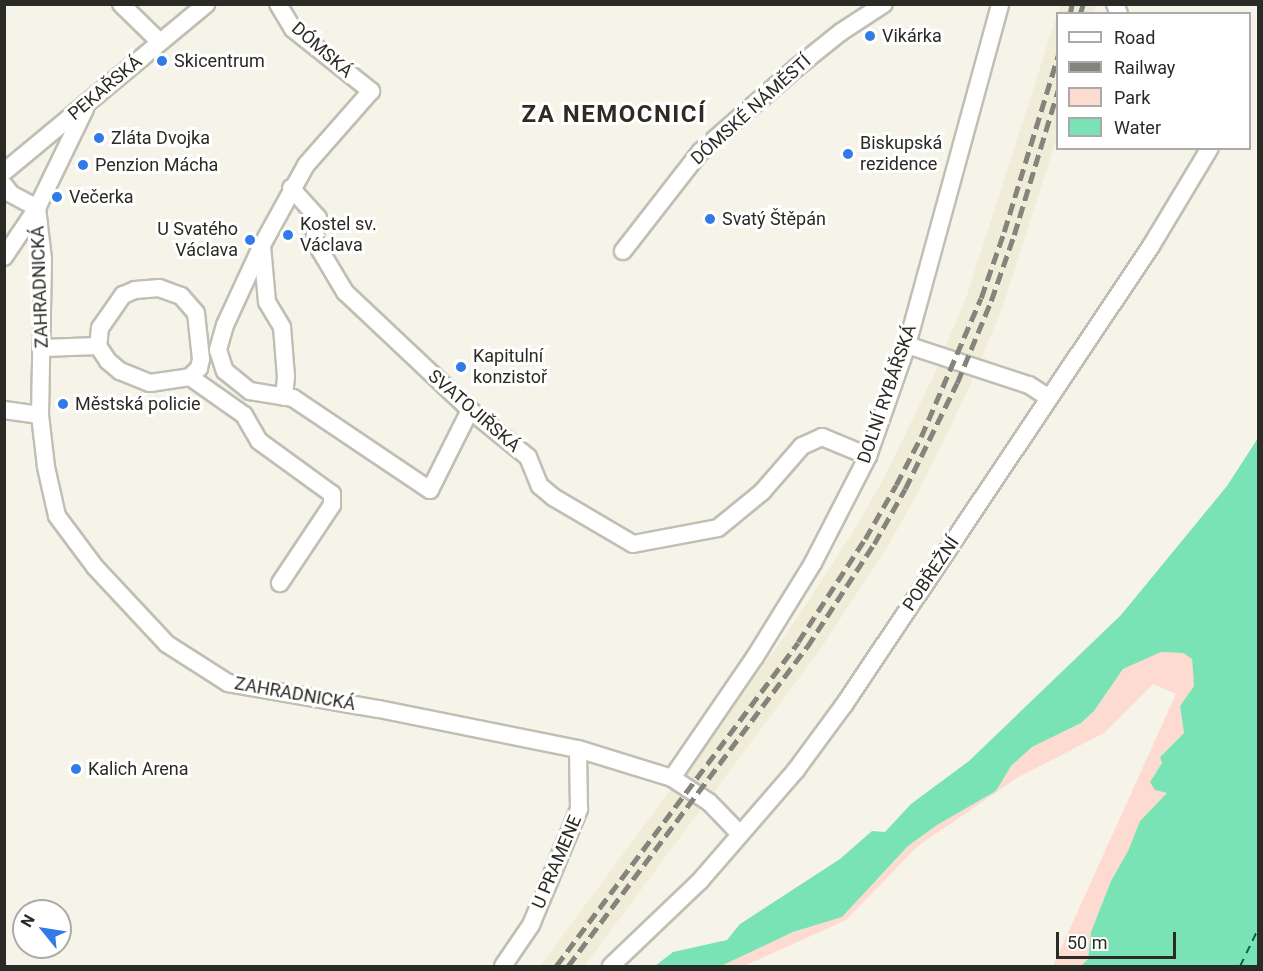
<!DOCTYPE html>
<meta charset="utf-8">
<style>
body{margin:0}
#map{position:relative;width:1263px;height:971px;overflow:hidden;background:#f6f4e8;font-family:Roboto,sans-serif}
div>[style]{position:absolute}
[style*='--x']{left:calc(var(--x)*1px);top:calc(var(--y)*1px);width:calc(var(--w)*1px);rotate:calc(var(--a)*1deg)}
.built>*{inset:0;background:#efecd8}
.green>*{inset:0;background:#fedbd0}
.water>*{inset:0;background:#79e3b5}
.ferry>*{height:1.5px;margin-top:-0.75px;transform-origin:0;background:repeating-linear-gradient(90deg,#0a6144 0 8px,transparent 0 14px)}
.roads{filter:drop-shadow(2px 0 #c0bfb3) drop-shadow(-2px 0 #c0bfb3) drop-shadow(0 2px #c0bfb3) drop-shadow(0 -2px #c0bfb3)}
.minor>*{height:16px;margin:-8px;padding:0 8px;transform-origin:8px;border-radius:8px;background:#fff}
.rail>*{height:4.5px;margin-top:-2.25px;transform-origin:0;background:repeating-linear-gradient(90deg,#85847c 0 12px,transparent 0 18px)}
.dots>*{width:16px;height:16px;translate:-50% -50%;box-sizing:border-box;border:3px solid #fff;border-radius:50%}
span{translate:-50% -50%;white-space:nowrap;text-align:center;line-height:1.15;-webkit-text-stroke:6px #fff;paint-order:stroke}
.poi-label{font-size:18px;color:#2b2b26}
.left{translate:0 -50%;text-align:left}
.right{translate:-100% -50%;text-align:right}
.street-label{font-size:18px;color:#2b2b26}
.district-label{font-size:24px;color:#2d2b22;font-weight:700;letter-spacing:1.5px}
.frame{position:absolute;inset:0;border:6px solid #2b2b26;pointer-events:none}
.legend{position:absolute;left:1056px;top:12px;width:195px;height:138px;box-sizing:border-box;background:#fff;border:2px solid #aaaaa8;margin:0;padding:8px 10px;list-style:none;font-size:18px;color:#2b2b26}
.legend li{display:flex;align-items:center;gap:12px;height:30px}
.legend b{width:30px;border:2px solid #aaaaa8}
.north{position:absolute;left:12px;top:899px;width:60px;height:60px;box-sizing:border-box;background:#fff;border:2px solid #aaaaa8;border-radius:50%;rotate:300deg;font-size:16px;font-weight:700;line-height:24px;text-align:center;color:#2b2b26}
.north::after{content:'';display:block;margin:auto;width:21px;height:27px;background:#307be7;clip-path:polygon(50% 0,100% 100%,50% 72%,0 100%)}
.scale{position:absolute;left:1056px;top:932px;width:120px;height:27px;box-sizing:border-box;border:3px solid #2b2b26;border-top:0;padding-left:8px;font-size:18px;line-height:21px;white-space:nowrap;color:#2b2b26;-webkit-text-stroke:4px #fff;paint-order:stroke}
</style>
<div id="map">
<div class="built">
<div style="clip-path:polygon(1061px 5px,1061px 4px,1096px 5px,1094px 13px,1058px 13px)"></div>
<div style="clip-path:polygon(1057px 15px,1057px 137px,1003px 306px,969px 388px,916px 496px,885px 551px,817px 654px,584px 966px,540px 966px,787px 633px,853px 532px,884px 478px,935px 373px,968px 292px)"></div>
</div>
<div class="green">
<div style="clip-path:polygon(1161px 652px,1183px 653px,1192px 659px,1194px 686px,1180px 706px,1184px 733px,1160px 756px,1162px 763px,1150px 782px,1167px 793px,1140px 821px,1128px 851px,1111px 881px,1091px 932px,1088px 959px,1081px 966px,1053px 966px,1176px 694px,1153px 684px,1104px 733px,1017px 778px,918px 846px,846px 920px,744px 966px,721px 966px,793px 932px,842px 917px,908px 846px,937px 825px,996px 791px,1011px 766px,1032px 747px,1081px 723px,1094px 711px,1123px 669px)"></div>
</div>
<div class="water">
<div style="clip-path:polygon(1258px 438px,1258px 966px,1081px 966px,1088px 959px,1091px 932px,1111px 881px,1128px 851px,1140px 821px,1167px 793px,1155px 790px,1150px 782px,1162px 763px,1160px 757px,1184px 733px,1180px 706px,1194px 686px,1192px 659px,1183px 653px,1161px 652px,1123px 669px,1094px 711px,1081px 723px,1032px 747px,1011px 766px,996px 791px,937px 825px,908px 846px,842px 917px,793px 932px,721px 966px,655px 966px,673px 952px,727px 940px,740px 924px,840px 859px,872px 831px,885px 832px,911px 804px,969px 761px,1121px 615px,1227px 486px)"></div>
</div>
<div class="ferry">
<div style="--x:1240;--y:966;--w:41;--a:-64.1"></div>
</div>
<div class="roads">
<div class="minor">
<div style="--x:121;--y:4;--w:54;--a:44.3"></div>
<div style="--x:278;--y:4;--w:29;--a:59"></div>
<div style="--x:293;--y:29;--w:100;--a:38.5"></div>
<div style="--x:371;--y:91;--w:98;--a:131.3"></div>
<div style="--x:306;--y:165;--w:91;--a:118.8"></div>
<div style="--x:262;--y:245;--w:88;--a:114.8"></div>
<div style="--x:225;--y:325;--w:26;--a:106"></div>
<div style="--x:218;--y:350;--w:22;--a:72"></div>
<div style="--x:225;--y:371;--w:32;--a:39"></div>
<div style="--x:250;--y:391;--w:44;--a:9.2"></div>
<div style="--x:293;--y:398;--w:165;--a:33.9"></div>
<div style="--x:430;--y:490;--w:89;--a:-63.4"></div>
<div style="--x:1115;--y:4;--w:11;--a:68"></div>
<div style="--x:4;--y:172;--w:263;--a:-39.7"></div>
<div style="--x:4;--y:185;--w:11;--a:52"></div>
<div style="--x:11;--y:194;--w:30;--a:28"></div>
<div style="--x:291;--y:188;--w:40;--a:48"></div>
<div style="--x:318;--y:218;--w:22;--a:100"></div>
<div style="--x:314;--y:240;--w:61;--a:59.2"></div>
<div style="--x:345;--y:292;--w:172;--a:43.3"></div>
<div style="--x:470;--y:410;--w:75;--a:39"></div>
<div style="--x:528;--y:457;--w:31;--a:68"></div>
<div style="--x:540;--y:486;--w:17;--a:40"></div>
<div style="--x:553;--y:497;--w:93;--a:30.4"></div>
<div style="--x:633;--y:544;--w:86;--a:-10.7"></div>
<div style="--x:718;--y:528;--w:57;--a:-39.3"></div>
<div style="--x:762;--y:492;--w:61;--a:-49"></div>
<div style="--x:802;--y:446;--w:22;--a:-24"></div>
<div style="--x:822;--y:437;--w:50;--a:22.4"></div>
<div style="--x:37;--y:208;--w:51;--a:83.3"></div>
<div style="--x:43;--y:259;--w:156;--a:91.1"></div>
<div style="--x:40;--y:415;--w:52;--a:83.4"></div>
<div style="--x:46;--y:467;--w:50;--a:77.3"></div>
<div style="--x:57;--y:516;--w:64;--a:53.3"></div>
<div style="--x:95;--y:567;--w:105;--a:46.9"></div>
<div style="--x:167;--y:644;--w:72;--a:32.6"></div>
<div style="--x:228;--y:683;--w:153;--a:9.8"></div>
<div style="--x:379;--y:709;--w:203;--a:11.4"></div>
<div style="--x:578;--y:749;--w:98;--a:17.1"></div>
<div style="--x:672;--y:778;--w:44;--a:33"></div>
<div style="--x:709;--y:802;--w:43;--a:45.9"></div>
<div style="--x:262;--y:246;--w:56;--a:84.9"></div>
<div style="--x:267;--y:302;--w:29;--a:59"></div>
<div style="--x:282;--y:327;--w:50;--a:85.4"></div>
<div style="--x:286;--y:377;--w:20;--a:96"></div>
<div style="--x:623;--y:251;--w:125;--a:-52.1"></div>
<div style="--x:700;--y:152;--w:128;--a:-41.2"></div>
<div style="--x:796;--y:68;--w:58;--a:-38.7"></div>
<div style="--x:841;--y:32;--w:51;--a:-33.1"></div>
<div style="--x:4;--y:257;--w:59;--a:-56"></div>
<div style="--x:37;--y:208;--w:110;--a:-64.1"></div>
<div style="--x:907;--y:345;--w:128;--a:18.2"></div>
<div style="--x:1029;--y:385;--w:24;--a:33"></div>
<div style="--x:43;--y:348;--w:55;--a:-2.1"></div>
<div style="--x:98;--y:346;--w:18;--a:56"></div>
<div style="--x:108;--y:361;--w:16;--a:40"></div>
<div style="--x:120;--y:371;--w:32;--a:22"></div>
<div style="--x:150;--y:383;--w:40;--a:-8.5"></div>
<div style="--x:190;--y:377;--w:13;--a:-45"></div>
<div style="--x:199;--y:368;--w:9;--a:-77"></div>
<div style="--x:201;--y:359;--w:46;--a:-96.2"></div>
<div style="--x:196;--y:313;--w:23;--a:-131"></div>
<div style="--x:181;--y:296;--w:23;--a:-160"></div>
<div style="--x:159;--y:288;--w:24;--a:175"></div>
<div style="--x:135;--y:290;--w:13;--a:157"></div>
<div style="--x:123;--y:295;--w:40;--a:124.9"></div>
<div style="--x:100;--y:328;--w:18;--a:96"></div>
<div style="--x:190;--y:377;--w:66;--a:35.1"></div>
<div style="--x:244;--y:415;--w:30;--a:60"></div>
<div style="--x:259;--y:441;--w:90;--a:36"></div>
<div style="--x:332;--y:494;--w:11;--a:90"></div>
<div style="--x:332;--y:505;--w:94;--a:123.7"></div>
<div style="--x:4;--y:410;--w:36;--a:8"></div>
<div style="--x:672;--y:778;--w:147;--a:-55.6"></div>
<div style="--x:755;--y:657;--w:110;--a:-58.3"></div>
<div style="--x:813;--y:563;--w:120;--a:-62.8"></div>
<div style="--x:868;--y:456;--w:118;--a:-70.6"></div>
<div style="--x:907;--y:345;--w:353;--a:-74.7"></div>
<div style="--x:503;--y:966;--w:50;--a:-55.7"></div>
<div style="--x:531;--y:925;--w:126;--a:-67.5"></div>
<div style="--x:579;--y:809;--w:60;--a:-91"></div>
<div style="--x:611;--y:966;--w:123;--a:-43.7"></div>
<div style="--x:700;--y:881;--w:147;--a:-49.1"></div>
<div style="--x:796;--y:770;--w:81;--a:-53.6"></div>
<div style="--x:844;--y:705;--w:552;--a:-56.22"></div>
<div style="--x:1151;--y:246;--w:114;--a:-59"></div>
</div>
</div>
<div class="rail">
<div style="--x:1070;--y:14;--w:10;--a:-79"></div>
<div style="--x:1080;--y:14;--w:10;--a:-73"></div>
<div style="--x:556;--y:966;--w:404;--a:-53.2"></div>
<div style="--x:798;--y:642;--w:123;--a:-57"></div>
<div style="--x:865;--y:539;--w:62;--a:-60.1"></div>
<div style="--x:896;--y:485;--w:54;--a:-62.5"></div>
<div style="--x:921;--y:437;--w:151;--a:-66.7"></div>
<div style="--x:981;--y:298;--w:70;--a:-70.8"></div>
<div style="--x:1004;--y:232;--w:185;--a:-73"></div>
<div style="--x:568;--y:966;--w:399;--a:-53.2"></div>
<div style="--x:807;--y:647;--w:123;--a:-57"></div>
<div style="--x:874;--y:544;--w:63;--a:-60.6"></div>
<div style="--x:905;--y:489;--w:118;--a:-63.9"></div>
<div style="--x:957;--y:383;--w:89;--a:-67.5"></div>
<div style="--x:991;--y:301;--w:70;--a:-70.8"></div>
<div style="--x:1014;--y:235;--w:152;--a:-73.1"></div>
</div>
<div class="dots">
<div style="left:870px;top:36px;background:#307be7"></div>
<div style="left:162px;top:61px;background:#307be7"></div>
<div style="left:99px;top:138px;background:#307be7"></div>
<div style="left:848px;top:154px;background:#307be7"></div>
<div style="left:83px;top:165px;background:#307be7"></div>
<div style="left:57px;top:197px;background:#307be7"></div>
<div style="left:710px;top:219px;background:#307be7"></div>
<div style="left:288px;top:235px;background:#307be7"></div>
<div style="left:250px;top:240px;background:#307be7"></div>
<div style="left:461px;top:367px;background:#307be7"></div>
<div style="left:63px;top:404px;background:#307be7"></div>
<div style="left:76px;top:769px;background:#307be7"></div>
</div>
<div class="poi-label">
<span class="left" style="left:882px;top:36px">Vikárka</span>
<span class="left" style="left:174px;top:61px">Skicentrum</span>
<span class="left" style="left:111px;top:138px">Zláta Dvojka</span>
<span class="left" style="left:860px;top:154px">Biskupská<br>rezidence</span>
<span class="left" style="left:95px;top:165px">Penzion Mácha</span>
<span class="left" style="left:69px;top:197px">Večerka</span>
<span class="left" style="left:722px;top:219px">Svatý Štěpán</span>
<span class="left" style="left:300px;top:235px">Kostel sv.<br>Václava</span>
<span class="right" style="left:238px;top:240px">U Svatého<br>Václava</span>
<span class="left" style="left:473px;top:367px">Kapitulní<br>konzistoř</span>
<span class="left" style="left:75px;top:404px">Městská policie</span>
<span class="left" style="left:88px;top:769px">Kalich Arena</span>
</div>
<div class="street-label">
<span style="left:322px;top:50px;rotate:41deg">DÓMSKÁ</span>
<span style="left:105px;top:88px;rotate:-40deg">PEKAŘSKÁ</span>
<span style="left:751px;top:110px;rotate:-42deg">DÓMSKÉ NÁMĚSTÍ</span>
<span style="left:40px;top:287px;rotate:-92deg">ZAHRADNICKÁ</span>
<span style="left:887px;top:394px;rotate:-71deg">DOLNÍ RYBÁŘSKÁ</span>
<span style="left:474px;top:411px;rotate:41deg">SVATOJIŘSKÁ</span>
<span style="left:931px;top:574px;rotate:-56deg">POBŘEŽNÍ</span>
<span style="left:295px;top:694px;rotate:10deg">ZAHRADNICKÁ</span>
<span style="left:557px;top:862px;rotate:-67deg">U PRAMENE</span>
</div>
<div class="district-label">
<span style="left:614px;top:115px">ZA NEMOCNICÍ</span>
</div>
<div class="frame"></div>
<ul class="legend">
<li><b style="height:8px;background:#fff"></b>Road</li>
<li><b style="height:8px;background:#85847c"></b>Railway</li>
<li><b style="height:16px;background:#fedbd0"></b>Park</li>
<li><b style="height:16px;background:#79e3b5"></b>Water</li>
</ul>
<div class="north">N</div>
<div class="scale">50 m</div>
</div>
